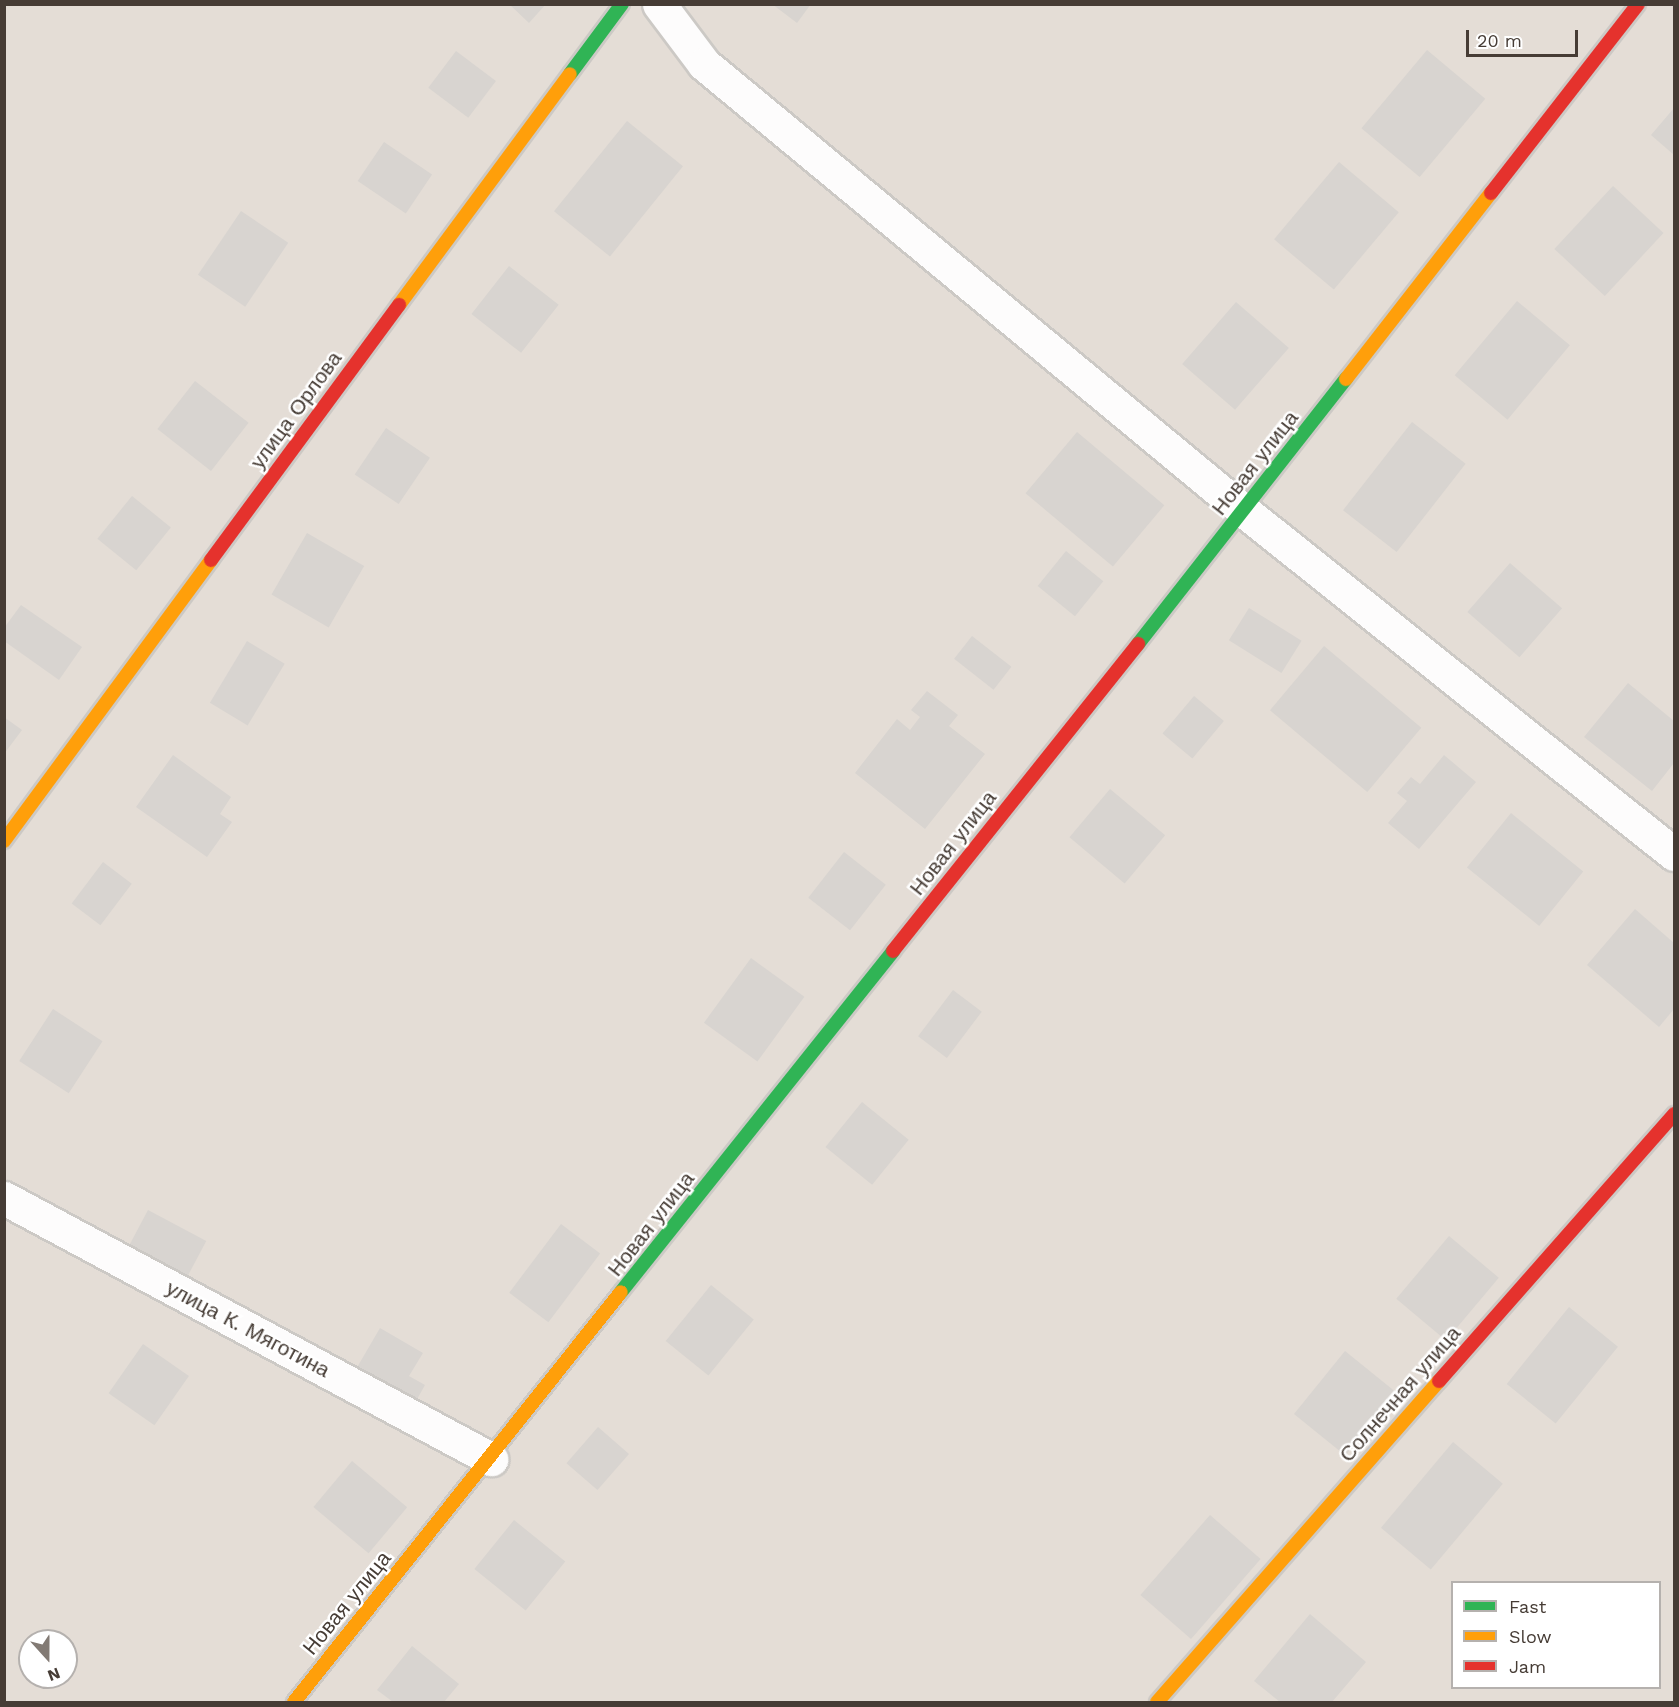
<!DOCTYPE html>
<meta charset="utf-8">
<style>
body{margin:0}
#map{position:relative;width:1679px;height:1707px;overflow:hidden;background:#f0ede9;font-family:"Work Sans",sans-serif}
div>[style]{position:absolute}
[style*='--x']{left:calc(var(--x)*1px);top:calc(var(--y)*1px);width:calc(var(--w)*1px);rotate:calc(var(--a)*1deg)}
.residential>*{inset:0;background:#e4ddd6}
.building>*{inset:0;background:#d8d4d0;transform-origin:0 0}
.roads{filter:drop-shadow(2px 0 #ccc9c5) drop-shadow(-2px 0 #ccc9c5) drop-shadow(0 2px #ccc9c5) drop-shadow(0 -2px #ccc9c5)}
.street>*{height:33px;margin:-16.5px;padding:0 16.5px;transform-origin:16.5px;border-radius:16.5px;background:#fdfcfc}
.fast>*{height:14px;margin:-7px;padding:0 7px;transform-origin:7px;border-radius:7px;background:#30b455}
.slow>*{height:14px;margin:-7px;padding:0 7px;transform-origin:7px;border-radius:7px;background:#ff9f0a}
.jam>*{height:14px;margin:-7px;padding:0 7px;transform-origin:7px;border-radius:7px;background:#e5322d}
span{translate:-50% -50%;white-space:nowrap;text-align:center;line-height:1.15;-webkit-text-stroke:5px #fff;paint-order:stroke}
.street-label{font-size:21px;color:#463c35}
.frame{position:absolute;inset:0;border:6px solid #463c35;pointer-events:none}
.legend{position:absolute;left:1451px;top:1581px;width:210px;height:108px;box-sizing:border-box;background:#fff;border:2px solid #b5b1ae;margin:0;padding:8px 10px;list-style:none;font-size:18px;color:#463c35}
.legend li{display:flex;align-items:center;gap:12px;height:30px}
.legend b{width:30px;border:2px solid #b5b1ae}
.north{position:absolute;left:18px;top:1629px;width:60px;height:60px;box-sizing:border-box;background:#fff;border:2px solid #b5b1ae;border-radius:50%;rotate:159deg;font-size:16px;font-weight:700;line-height:24px;text-align:center;color:#463c35}
.north::after{content:'';display:block;margin:auto;width:21px;height:27px;background:#827a74;clip-path:polygon(50% 0,100% 100%,50% 72%,0 100%)}
.scale{position:absolute;left:1466px;top:30px;width:112px;height:27px;box-sizing:border-box;border:3px solid #463c35;border-top:0;padding-left:8px;font-size:18px;line-height:21px;white-space:nowrap;color:#463c35;-webkit-text-stroke:4px #fff;paint-order:stroke}
</style>
<div id="map">
<div class="residential">
<div style="clip-path:polygon(evenodd,5px 5px,1674px 5px,1674px 1702px,5px 1702px,5px 5px,1452px 1582px,1660px 1582px,1660px 1688px,1452px 1688px,1452px 1582px,5px 5px,30px 1641px,66px 1641px,66px 1677px,30px 1677px,30px 1641px)"></div>
</div>
<div class="building">
<div style="clip-path:polygon(509px 4px,546px 4px,529px 23px)"></div>
<div style="clip-path:polygon(772px 4px,811px 4px,797px 23px)"></div>
<div style="left:1427px;top:50px;width:76px;height:102px;rotate:40deg"></div>
<div style="left:456px;top:51px;width:50px;height:46px;rotate:37deg"></div>
<div style="clip-path:polygon(1674px 108px,1674px 155px,1651px 135px)"></div>
<div style="left:627px;top:121px;width:72px;height:116px;rotate:39deg"></div>
<div style="left:384px;top:142px;width:58px;height:47px;rotate:34deg"></div>
<div style="left:1339px;top:162px;width:78px;height:101px;rotate:40deg"></div>
<div style="left:1613px;top:186px;width:69px;height:86px;rotate:43deg"></div>
<div style="left:241px;top:211px;width:57px;height:77px;rotate:34deg"></div>
<div style="left:509px;top:266px;width:63px;height:61px;rotate:38deg"></div>
<div style="left:1517px;top:301px;width:69px;height:97px;rotate:40deg"></div>
<div style="left:1236px;top:302px;width:70px;height:82px;rotate:41deg"></div>
<div style="left:195px;top:381px;width:68px;height:61px;rotate:38deg"></div>
<div style="left:1412px;top:422px;width:68px;height:112px;rotate:38deg"></div>
<div style="left:386px;top:428px;width:53px;height:56px;rotate:34deg"></div>
<div style="left:1077px;top:432px;width:114px;height:80px;rotate:40deg"></div>
<div style="left:132px;top:496px;width:50px;height:55px;rotate:39deg"></div>
<div style="left:307px;top:533px;width:66px;height:71px;rotate:30deg"></div>
<div style="left:1066px;top:551px;width:48px;height:45px;rotate:39deg"></div>
<div style="left:1510px;top:563px;width:69px;height:65px;rotate:41deg"></div>
<div style="clip-path:polygon(21px 605px,82px 647px,59px 680px,4px 641px,4px 628px)"></div>
<div style="left:1249px;top:608px;width:62px;height:38px;rotate:32deg"></div>
<div style="left:972px;top:636px;width:50px;height:29px;rotate:38deg"></div>
<div style="left:247px;top:641px;width:44px;height:72px;rotate:31deg"></div>
<div style="left:1324px;top:646px;width:127px;height:84px;rotate:40deg"></div>
<div style="clip-path:polygon(1628px 683px,1674px 721px,1674px 763px,1652px 791px,1584px 737px)"></div>
<div style="clip-path:polygon(927px 691px,958px 715px,949px 726px,985px 754px,925px 829px,855px 773px,897px 719px,910px 730px,920px 717px,911px 710px)"></div>
<div style="left:1194px;top:696px;width:39px;height:49px;rotate:40deg"></div>
<div style="clip-path:polygon(4px 717px,22px 730px,4px 754px)"></div>
<div style="clip-path:polygon(173px 755px,231px 797px,220px 814px,232px 822px,207px 857px,136px 807px)"></div>
<div style="clip-path:polygon(1444px 755px,1476px 782px,1419px 849px,1388px 823px,1407px 801px,1397px 793px,1411px 777px,1420px 784px)"></div>
<div style="left:1110px;top:789px;width:72px;height:63px;rotate:40deg"></div>
<div style="left:1511px;top:813px;width:93px;height:70px;rotate:39deg"></div>
<div style="left:844px;top:852px;width:53px;height:58px;rotate:38deg"></div>
<div style="left:103px;top:862px;width:36px;height:52px;rotate:37deg"></div>
<div style="clip-path:polygon(1635px 909px,1674px 943px,1674px 1009px,1659px 1027px,1587px 965px)"></div>
<div style="left:751px;top:958px;width:66px;height:80px;rotate:36deg"></div>
<div style="left:953px;top:990px;width:36px;height:58px;rotate:37deg"></div>
<div style="left:53px;top:1009px;width:59px;height:62px;rotate:33deg"></div>
<div style="left:862px;top:1102px;width:60px;height:58px;rotate:39deg"></div>
<div style="left:148px;top:1210px;width:66px;height:52px;rotate:28deg"></div>
<div style="left:561px;top:1224px;width:49px;height:86px;rotate:37deg"></div>
<div style="left:1449px;top:1236px;width:65px;height:82px;rotate:40deg"></div>
<div style="left:711px;top:1285px;width:55px;height:72px;rotate:39deg"></div>
<div style="left:1569px;top:1307px;width:63px;height:99px;rotate:39deg"></div>
<div style="clip-path:polygon(380px 1328px,423px 1353px,409px 1376px,425px 1385px,411px 1410px,352px 1376px)"></div>
<div style="left:143px;top:1344px;width:56px;height:60px;rotate:35deg"></div>
<div style="left:1345px;top:1351px;width:66px;height:81px;rotate:39deg"></div>
<div style="left:598px;top:1427px;width:41px;height:48px;rotate:41deg"></div>
<div style="left:1453px;top:1442px;width:65px;height:112px;rotate:40deg"></div>
<div style="left:352px;top:1461px;width:72px;height:60px;rotate:40deg"></div>
<div style="left:1210px;top:1515px;width:67px;height:106px;rotate:41deg"></div>
<div style="left:514px;top:1520px;width:66px;height:63px;rotate:39deg"></div>
<div style="clip-path:polygon(1310px 1614px,1366px 1662px,1332px 1702px,1280px 1702px,1254px 1681px)"></div>
<div style="clip-path:polygon(412px 1646px,459px 1684px,444px 1702px,393px 1702px,377px 1690px)"></div>
</div>
<div class="roads">
<div class="street">
<div style="--x:659;--y:4;--w:75;--a:53.1"></div>
<div style="--x:704;--y:64;--w:701;--a:39.62"></div>
<div style="--x:1244;--y:511;--w:550;--a:38.58"></div>
<div style="--x:4;--y:1198;--w:553;--a:28.19"></div>
</div>
<div class="fast">
<div style="--x:570;--y:74;--w:87;--a:-53.4"></div>
<div style="--x:1138;--y:644;--w:337;--a:-51.9"></div>
<div style="--x:621;--y:1292;--w:436;--a:-51.4"></div>
</div>
<div class="slow">
<div style="--x:399;--y:305;--w:287;--a:-53.5"></div>
<div style="--x:1346;--y:379;--w:236;--a:-52.1"></div>
<div style="--x:4;--y:841;--w:349;--a:-53.6"></div>
<div style="--x:294;--y:1702;--w:524;--a:-51.43"></div>
<div style="--x:1157;--y:1702;--w:427;--a:-48.7"></div>
</div>
<div class="jam">
<div style="--x:1491;--y:193;--w:239;--a:-52.1"></div>
<div style="--x:211;--y:560;--w:317;--a:-53.6"></div>
<div style="--x:893;--y:951;--w:393;--a:-51.4"></div>
<div style="--x:1439;--y:1381;--w:356;--a:-48.6"></div>
</div>
</div>
<div class="street-label">
<span style="left:296px;top:410px;rotate:-54deg">улица Орлова</span>
<span style="left:1255px;top:463px;rotate:-52deg">Новая улица</span>
<span style="left:953px;top:843px;rotate:-52deg">Новая улица</span>
<span style="left:651px;top:1224px;rotate:-52deg">Новая улица</span>
<span style="left:248px;top:1329px;rotate:28deg">улица К. Мяготина</span>
<span style="left:1400px;top:1394px;rotate:-49deg">Солнечная улица</span>
<span style="left:347px;top:1603px;rotate:-51deg">Новая улица</span>
</div>
<div class="frame"></div>
<ul class="legend">
<li><b style="height:8px;background:#30b455"></b>Fast</li>
<li><b style="height:8px;background:#ff9f0a"></b>Slow</li>
<li><b style="height:8px;background:#e5322d"></b>Jam</li>
</ul>
<div class="north">N</div>
<div class="scale">20 m</div>
</div>
